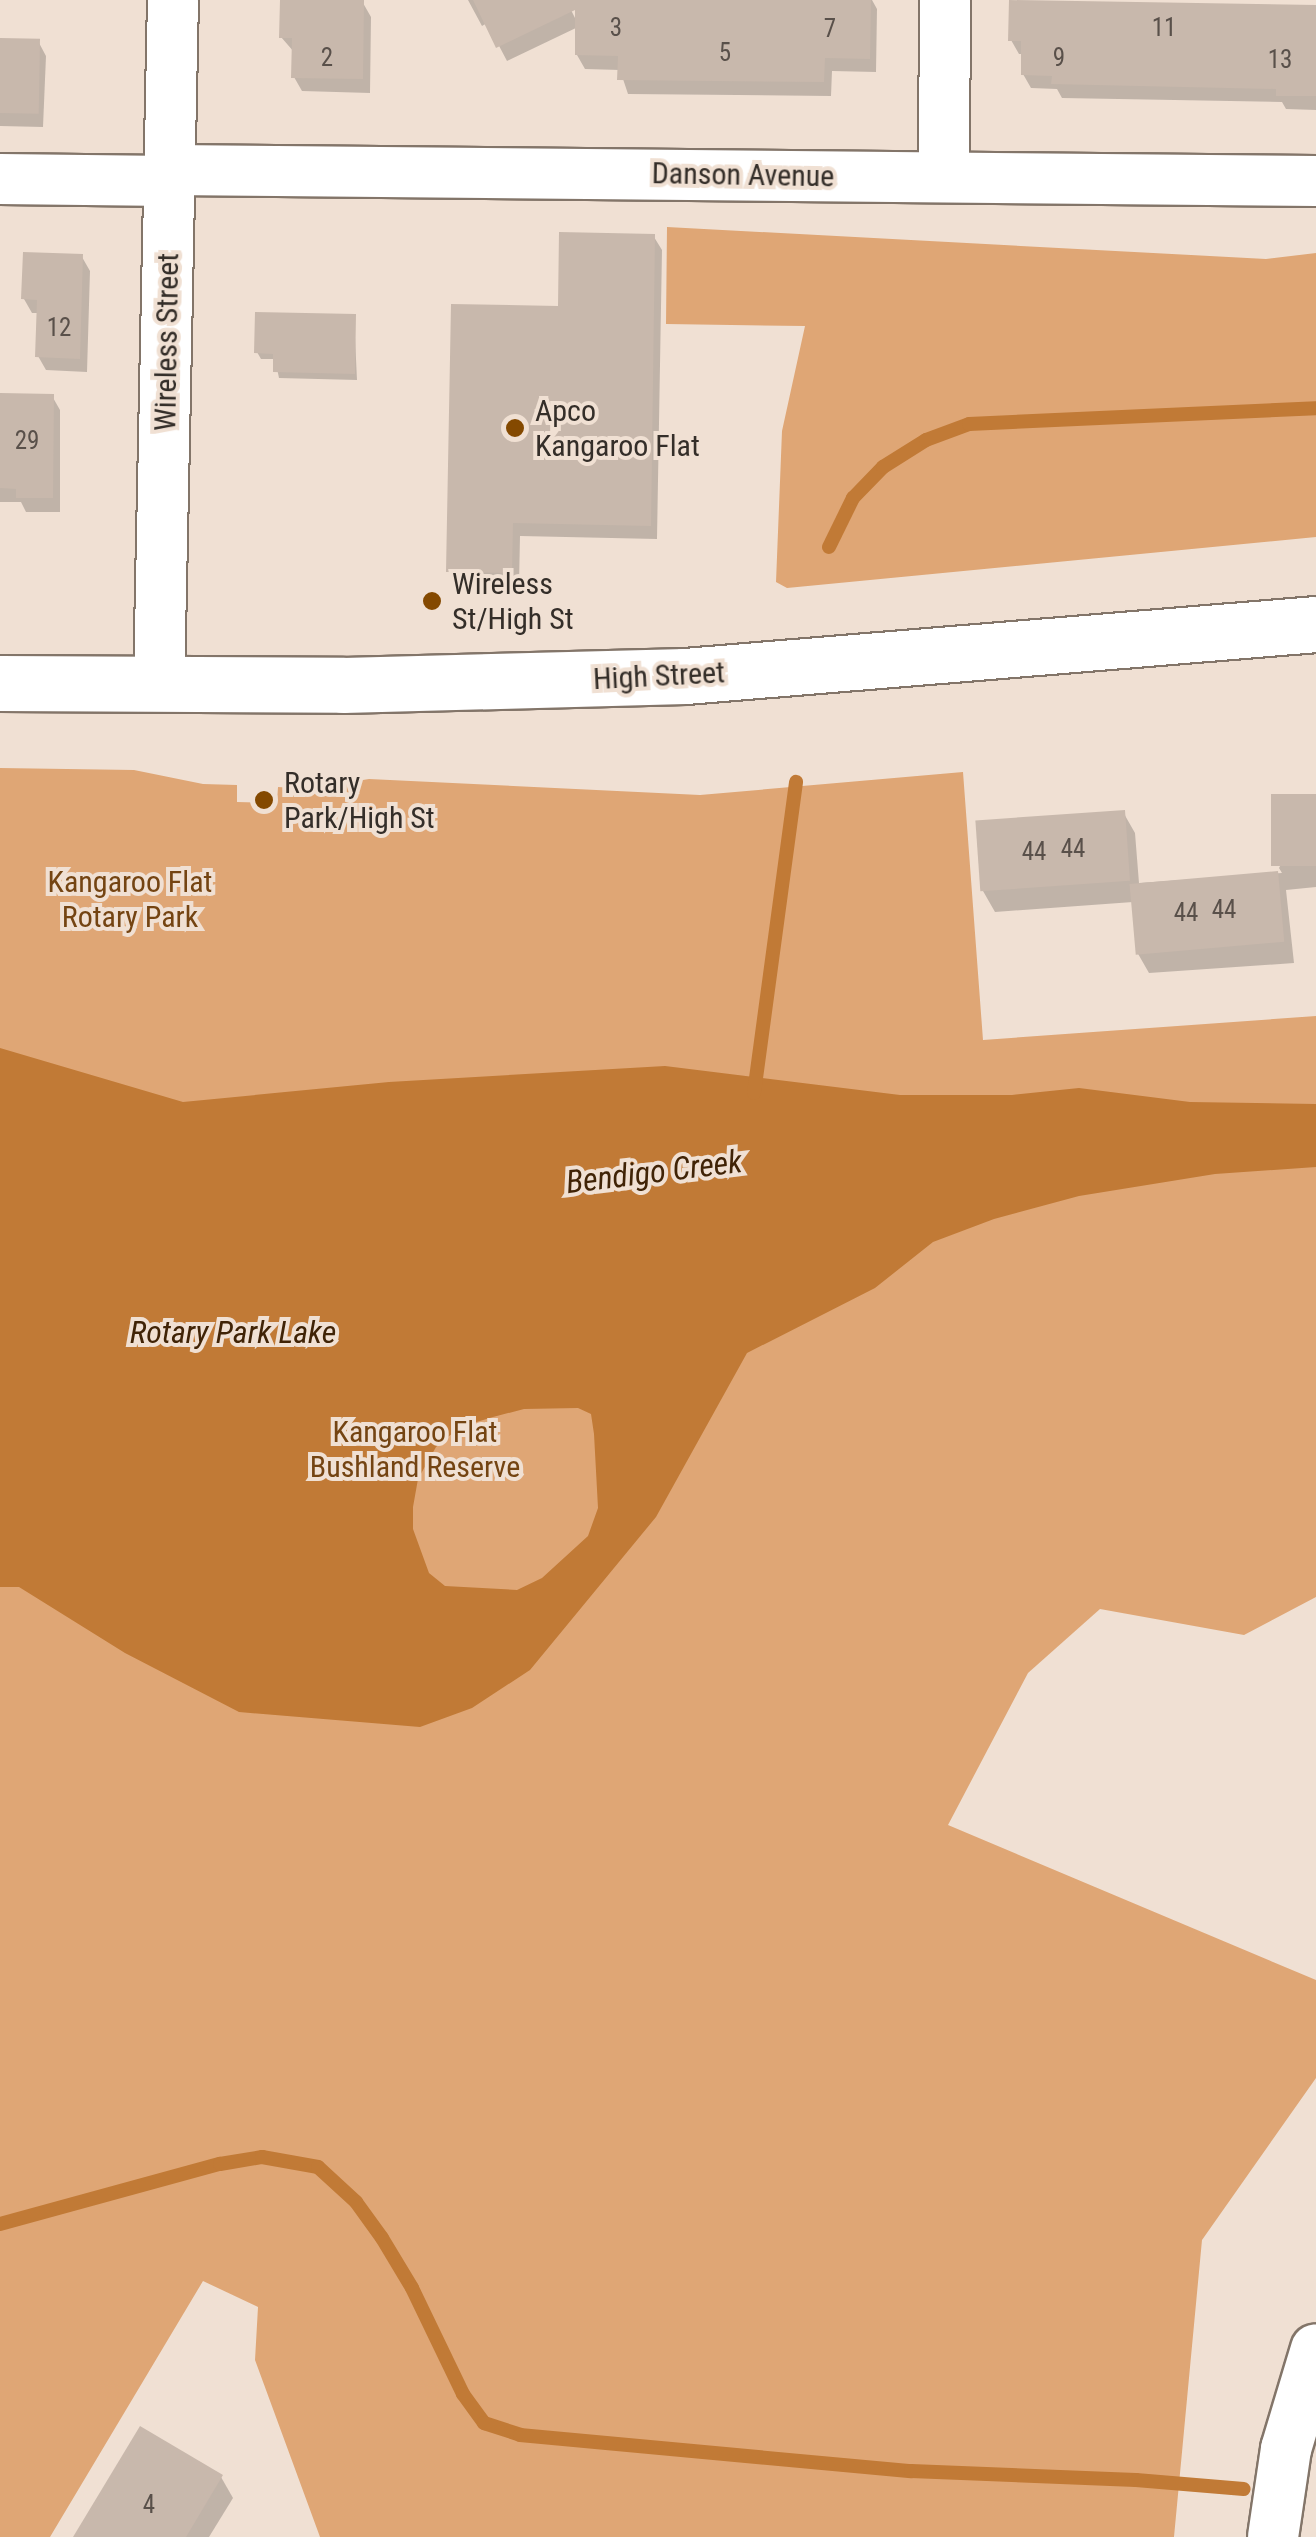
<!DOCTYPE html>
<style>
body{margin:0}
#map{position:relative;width:1316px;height:2537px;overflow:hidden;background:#f0e0d3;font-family:"Roboto Condensed",sans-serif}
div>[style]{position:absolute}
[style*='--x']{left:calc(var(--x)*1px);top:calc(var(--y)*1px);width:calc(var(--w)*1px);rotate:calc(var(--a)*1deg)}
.green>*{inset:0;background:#dfa675}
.water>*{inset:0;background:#c17a36}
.shadow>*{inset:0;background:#0003}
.stream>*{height:14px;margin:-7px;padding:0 7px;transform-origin:7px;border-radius:7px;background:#c17a36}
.building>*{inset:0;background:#c8b8ac;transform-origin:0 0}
.roads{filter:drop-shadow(2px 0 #837569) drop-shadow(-2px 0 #837569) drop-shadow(0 2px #837569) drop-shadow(0 -2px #837569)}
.street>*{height:50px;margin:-25px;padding:0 25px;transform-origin:25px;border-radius:25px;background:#fff}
.highway>*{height:55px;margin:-27.5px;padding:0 27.5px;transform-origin:27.5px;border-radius:27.5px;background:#fff}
.dots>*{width:28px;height:28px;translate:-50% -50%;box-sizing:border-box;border:5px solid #f0e0d3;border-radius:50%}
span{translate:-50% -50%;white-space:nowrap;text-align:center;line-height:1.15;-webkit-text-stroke:8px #f0e0d3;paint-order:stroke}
.number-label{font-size:25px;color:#59504a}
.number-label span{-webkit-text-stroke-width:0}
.street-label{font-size:30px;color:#342e29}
.poi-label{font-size:30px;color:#342e29}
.left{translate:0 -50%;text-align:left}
.park-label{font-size:30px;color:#744412}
.water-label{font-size:32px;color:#402306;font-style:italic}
</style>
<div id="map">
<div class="green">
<div style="clip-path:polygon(667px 227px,1266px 259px,1316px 253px,1316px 537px,787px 588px,776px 582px,782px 431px,805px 326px,666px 324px)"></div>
<div style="clip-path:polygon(0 768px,134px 770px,203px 784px,237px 785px,237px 802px,277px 803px,278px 787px,308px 789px,369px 779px,700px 795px,963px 772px,983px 1040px,1316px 1016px,1316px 1597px,1244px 1635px,1100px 1609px,1028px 1673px,948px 1825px,1316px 1980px,1316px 2078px,1202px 2240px,1174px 2537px,320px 2537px,255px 2360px,258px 2307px,203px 2281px,50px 2537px,0 2537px)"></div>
</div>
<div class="water">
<div style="clip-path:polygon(evenodd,0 1048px,183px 1102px,389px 1082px,665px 1066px,900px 1095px,1012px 1095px,1079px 1088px,1190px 1102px,1316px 1104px,1316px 1167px,1215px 1174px,1079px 1196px,994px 1219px,933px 1242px,875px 1288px,747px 1353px,656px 1517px,530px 1670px,472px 1708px,420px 1727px,239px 1712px,125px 1653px,19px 1587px,0 1587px,0 1048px,578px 1408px,591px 1414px,594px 1434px,598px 1508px,588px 1536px,542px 1578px,517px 1590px,445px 1586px,429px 1573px,413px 1529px,413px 1507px,418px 1479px,436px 1447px,460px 1427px,493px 1417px,524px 1409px,578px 1408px)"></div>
</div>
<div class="shadow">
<div style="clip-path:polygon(303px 0,363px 3px,371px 17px,370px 93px,302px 91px,294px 77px,294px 52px,281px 37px)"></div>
<div style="clip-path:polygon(468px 0,566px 0,578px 24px,578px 0,872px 0,877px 9px,876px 72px,832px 71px,831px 96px,628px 94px,620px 70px,585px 69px,577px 55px,578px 27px,507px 61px,487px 23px,482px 26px)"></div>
<div style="clip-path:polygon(1316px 8px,1316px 110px,1286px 109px,1282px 102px,1062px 98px,1057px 89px,1031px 88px,1023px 74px,1024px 54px,1019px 54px,1011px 40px)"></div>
<div style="clip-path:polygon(0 40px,38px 41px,46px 56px,43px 127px,0 126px)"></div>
<div style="clip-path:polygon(654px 237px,662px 250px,657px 539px,520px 536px,519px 586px,457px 585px,449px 571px,560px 309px)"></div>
<div style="clip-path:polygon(82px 257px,90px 271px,87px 372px,46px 370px,38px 356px,39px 313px,32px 313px,24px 299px)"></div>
<div style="clip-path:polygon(354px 316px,357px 380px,279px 378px,275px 359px,261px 359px,257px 352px)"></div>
<div style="clip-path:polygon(0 396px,52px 396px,60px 410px,60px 512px,26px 512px,21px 502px,0 502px)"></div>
<div style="clip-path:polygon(1316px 797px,1316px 887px,1286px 890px,1294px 963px,1149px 973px,1137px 952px,1133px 902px,995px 912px,983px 891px,1123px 812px,1135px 833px,1139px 883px,1282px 873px,1279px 868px)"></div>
<div style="clip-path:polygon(221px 2477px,233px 2498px,209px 2537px,80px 2537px)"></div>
</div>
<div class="stream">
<div style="--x:829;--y:547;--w:55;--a:-63.9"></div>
<div style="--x:853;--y:498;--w:43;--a:-45.9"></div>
<div style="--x:883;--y:467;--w:51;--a:-32.1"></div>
<div style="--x:926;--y:440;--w:46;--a:-20.4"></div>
<div style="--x:969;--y:424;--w:347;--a:-2.6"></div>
<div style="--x:754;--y:1093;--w:314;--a:-82.3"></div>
<div style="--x:0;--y:2224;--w:228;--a:-15.3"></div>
<div style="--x:220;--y:2164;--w:43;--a:-9.5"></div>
<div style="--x:262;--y:2157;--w:57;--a:10.1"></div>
<div style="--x:318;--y:2167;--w:52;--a:42.6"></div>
<div style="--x:356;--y:2202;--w:44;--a:54.2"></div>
<div style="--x:382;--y:2238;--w:58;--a:59"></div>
<div style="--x:412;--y:2288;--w:118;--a:64.3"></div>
<div style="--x:463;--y:2394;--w:36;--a:54"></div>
<div style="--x:484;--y:2423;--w:38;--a:18"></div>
<div style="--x:520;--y:2435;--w:393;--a:5.3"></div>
<div style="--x:911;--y:2471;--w:225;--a:2.3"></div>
<div style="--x:1136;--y:2480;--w:108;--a:4.8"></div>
</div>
<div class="building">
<div style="clip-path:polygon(280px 0,364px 0,363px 79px,291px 78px,292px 38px,279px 38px)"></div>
<div style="clip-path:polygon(473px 0,871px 0,870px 59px,825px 58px,824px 82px,617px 80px,618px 56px,575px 55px,575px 10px,496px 48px)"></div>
<div style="clip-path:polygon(1009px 0,1316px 5px,1316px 96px,1276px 96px,1276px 89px,1051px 84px,1052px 76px,1021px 75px,1021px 41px,1008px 41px)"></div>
<div style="left:0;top:38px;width:40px;height:75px;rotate:1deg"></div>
<div style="clip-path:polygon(559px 232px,655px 234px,651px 526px,513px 523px,512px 573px,446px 572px,451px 304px,558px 306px)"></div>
<div style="clip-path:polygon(23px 252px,83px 254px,80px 359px,35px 357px,37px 300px,21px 299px)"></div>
<div style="clip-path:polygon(255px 312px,356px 314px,355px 374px,273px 372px,273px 354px,254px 353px)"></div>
<div style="clip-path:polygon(0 393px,54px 394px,53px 498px,16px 498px,16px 489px,0 488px)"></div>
<div style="left:1316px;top:794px;width:72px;height:45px;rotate:90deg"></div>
<div style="left:1125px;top:810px;width:71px;height:150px;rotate:86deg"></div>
<div style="left:1278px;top:871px;width:71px;height:149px;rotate:85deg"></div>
<div style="clip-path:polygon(140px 2426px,223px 2475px,186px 2537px,73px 2537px)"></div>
</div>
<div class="roads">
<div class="street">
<div style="--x:171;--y:170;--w:1145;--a:0.55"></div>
<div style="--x:944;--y:177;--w:177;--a:-89.7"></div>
<div style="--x:0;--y:179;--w:170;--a:0.7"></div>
<div style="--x:159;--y:684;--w:684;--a:-88.83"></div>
<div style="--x:1273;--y:2537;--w:89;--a:-81.6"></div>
<div style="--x:1286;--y:2449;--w:104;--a:-73.3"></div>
</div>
<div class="highway">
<div style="--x:0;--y:683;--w:343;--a:0.3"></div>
<div style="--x:343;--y:685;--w:342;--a:-1.5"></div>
<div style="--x:685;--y:676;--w:633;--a:-4.71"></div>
</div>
</div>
<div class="dots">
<div style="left:515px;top:428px;background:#844900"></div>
<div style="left:432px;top:601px;background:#844900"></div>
<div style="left:264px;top:800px;background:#844900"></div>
</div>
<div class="number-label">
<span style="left:616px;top:28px">3</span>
<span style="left:1164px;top:28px">11</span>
<span style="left:830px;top:29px">7</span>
<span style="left:725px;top:53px">5</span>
<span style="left:327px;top:58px">2</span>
<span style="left:1059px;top:58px">9</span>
<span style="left:1280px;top:60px">13</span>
<span style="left:59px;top:328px">12</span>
<span style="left:27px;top:441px">29</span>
<span style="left:1073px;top:849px">44</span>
<span style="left:1034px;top:852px">44</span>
<span style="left:1224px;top:910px">44</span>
<span style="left:1186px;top:913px">44</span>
<span style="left:149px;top:2505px">4</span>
</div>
<div class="street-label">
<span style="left:743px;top:175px;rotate:1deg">Danson Avenue</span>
<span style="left:167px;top:342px;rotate:-89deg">Wireless Street</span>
<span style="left:659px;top:676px;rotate:-3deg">High Street</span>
</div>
<div class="poi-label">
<span class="left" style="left:535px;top:428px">Apco<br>Kangaroo Flat</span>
<span class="left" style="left:452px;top:601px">Wireless<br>St/High St</span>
<span class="left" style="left:284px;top:800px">Rotary<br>Park/High St</span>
</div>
<div class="park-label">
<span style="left:130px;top:899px">Kangaroo Flat<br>Rotary Park</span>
<span style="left:415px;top:1449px">Kangaroo Flat<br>Bushland Reserve</span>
</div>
<div class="water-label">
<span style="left:654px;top:1172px;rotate:-7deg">Bendigo Creek</span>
<span style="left:233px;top:1332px">Rotary Park Lake</span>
</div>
</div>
